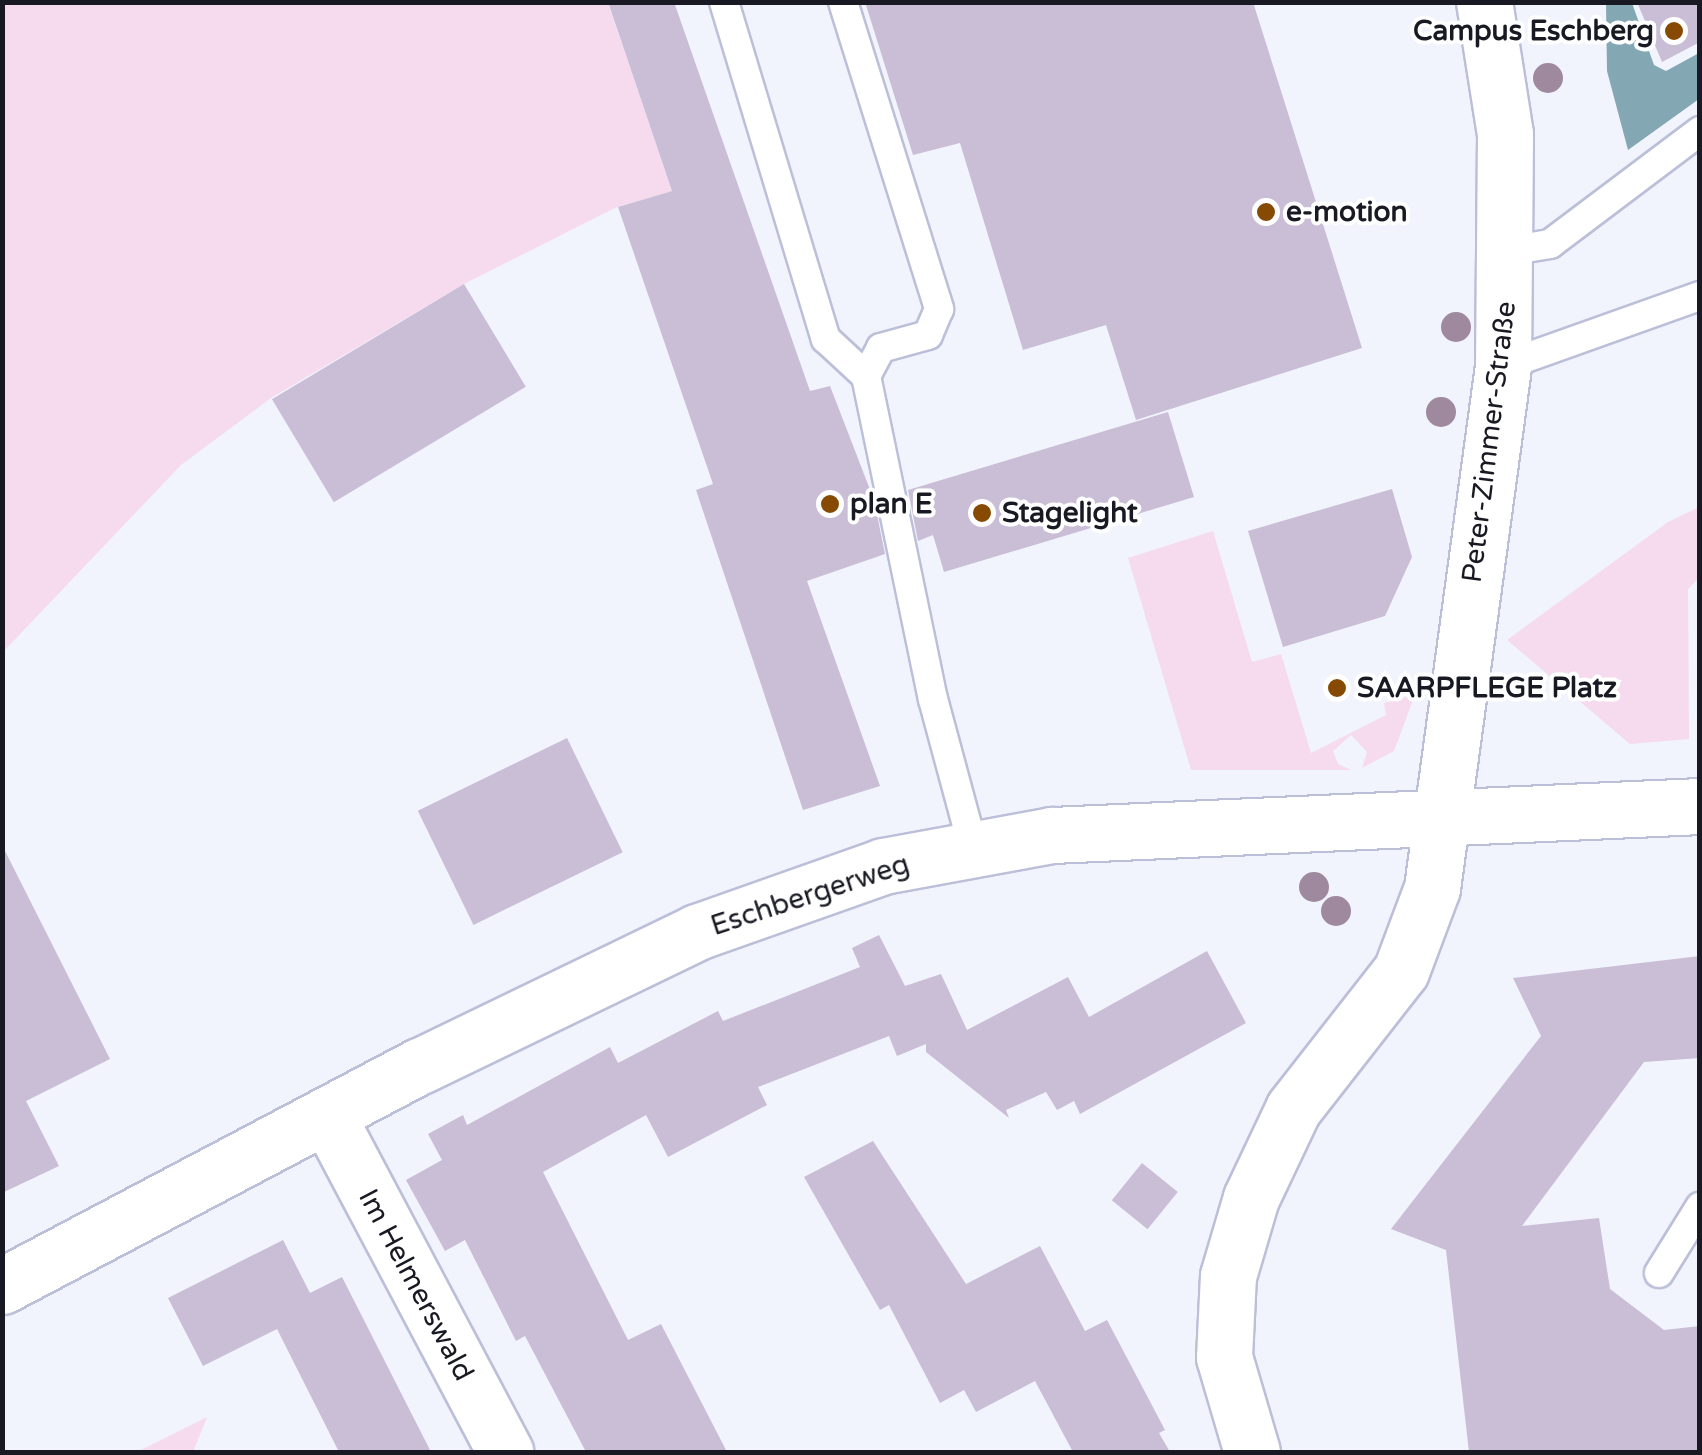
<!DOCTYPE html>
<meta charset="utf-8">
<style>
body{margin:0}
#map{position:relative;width:1702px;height:1455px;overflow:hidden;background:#f1f3fd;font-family:"Varela Round",sans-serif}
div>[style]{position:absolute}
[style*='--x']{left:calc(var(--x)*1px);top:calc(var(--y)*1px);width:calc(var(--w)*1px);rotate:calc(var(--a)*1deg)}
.green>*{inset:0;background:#f5dbed}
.water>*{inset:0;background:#84a7b4}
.building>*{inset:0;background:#cabed6;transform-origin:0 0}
.roads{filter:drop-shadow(2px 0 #bcbfd8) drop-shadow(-2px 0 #bcbfd8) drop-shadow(0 2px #bcbfd8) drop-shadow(0 -2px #bcbfd8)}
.service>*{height:28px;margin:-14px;padding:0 14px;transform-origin:14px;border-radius:14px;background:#fff}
.minor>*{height:55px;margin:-27.5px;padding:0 27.5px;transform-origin:27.5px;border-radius:27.5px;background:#fff}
.tertiary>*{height:55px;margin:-27.5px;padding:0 27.5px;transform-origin:27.5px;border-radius:27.5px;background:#fff}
.trees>*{width:30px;height:30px;margin:-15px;border-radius:50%;background:#9e899e}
.dots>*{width:28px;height:28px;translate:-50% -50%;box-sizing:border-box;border:5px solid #fff;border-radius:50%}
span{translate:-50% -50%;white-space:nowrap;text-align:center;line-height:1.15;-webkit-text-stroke:8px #fff;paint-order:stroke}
.poi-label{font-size:28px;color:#181922;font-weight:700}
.right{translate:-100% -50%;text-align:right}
.left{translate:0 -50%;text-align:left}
.street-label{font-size:28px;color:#181922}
.frame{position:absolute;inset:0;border:5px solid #181922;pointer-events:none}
</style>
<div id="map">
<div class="green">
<div style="clip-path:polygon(3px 3px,608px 3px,672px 191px,617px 207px,464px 284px,271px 398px,181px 465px,3px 652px)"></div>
<div style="clip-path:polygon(1699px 507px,1699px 578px,1688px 589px,1689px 739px,1630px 744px,1507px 640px,1668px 522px)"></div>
<div style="clip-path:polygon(1213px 531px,1252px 662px,1281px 654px,1311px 753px,1386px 715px,1384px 703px,1415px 695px,1394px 751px,1362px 768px,1367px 752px,1351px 735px,1333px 751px,1338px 764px,1351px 770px,1191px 770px,1128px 558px)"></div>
<div style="clip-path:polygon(207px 1417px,193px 1452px,137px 1452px)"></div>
</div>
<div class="water">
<div style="clip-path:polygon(1606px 3px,1632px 3px,1654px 65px,1666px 71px,1699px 53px,1699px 99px,1628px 150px,1607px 71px)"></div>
</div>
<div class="building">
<div style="clip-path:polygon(608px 2px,674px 2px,810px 391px,830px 386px,874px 500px,885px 554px,807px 581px,880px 786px,803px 810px,696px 490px,713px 484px,618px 207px,672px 191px)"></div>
<div style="clip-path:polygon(865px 2px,1253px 2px,1362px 348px,1136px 420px,1106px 325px,1023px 350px,960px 143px,913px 155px)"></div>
<div style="clip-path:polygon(1637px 2px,1700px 2px,1700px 42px,1662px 62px)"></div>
<div style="left:464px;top:284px;width:120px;height:224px;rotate:59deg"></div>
<div style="clip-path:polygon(1168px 412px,1194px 497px,944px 572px,933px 535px,918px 541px,908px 490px)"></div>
<div style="clip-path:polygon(1392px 489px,1412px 557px,1385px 616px,1283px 647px,1248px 531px)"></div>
<div style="left:567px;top:738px;width:127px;height:166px;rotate:64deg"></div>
<div style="clip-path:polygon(2px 845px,110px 1059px,26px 1101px,59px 1166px,2px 1193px)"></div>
<div style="clip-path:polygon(879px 935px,905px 986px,941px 974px,967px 1030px,1068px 977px,1089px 1017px,1207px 951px,1246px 1023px,1080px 1114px,1074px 1101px,1057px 1110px,1046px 1092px,1006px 1110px,1009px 1118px,926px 1052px,926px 1044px,897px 1056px,889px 1036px,758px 1087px,767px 1105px,668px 1157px,646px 1115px,543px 1172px,628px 1340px,661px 1324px,727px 1452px,586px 1452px,525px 1336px,516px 1341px,465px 1240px,445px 1251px,406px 1180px,442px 1160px,428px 1134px,463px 1115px,467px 1125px,610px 1047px,618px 1063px,718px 1011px,723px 1021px,860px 967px,852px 948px)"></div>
<div style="clip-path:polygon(1700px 956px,1700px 1058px,1644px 1062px,1522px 1226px,1599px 1218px,1610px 1289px,1664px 1330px,1700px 1326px,1700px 1452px,1469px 1452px,1446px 1250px,1391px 1229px,1541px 1036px,1513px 978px)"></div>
<div style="clip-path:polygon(873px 1141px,966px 1284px,1040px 1246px,1085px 1331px,1107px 1320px,1165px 1430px,1159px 1433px,1170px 1452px,1073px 1452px,1035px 1381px,976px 1412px,964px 1390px,940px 1403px,889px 1305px,880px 1310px,804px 1177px)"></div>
<div style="left:1142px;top:1163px;width:46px;height:48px;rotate:39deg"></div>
<div style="clip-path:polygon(283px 1240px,310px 1293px,342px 1277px,431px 1452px,339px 1452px,277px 1329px,203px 1366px,168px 1298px)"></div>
</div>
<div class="roads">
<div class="service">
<div style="--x:724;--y:2;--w:352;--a:73.2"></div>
<div style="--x:826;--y:339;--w:54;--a:42.8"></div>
<div style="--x:866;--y:376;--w:330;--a:78.3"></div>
<div style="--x:933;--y:699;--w:153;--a:74.9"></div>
<div style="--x:843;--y:2;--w:322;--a:72.6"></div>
<div style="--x:939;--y:309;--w:28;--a:113"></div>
<div style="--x:928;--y:335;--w:49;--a:164.5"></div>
<div style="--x:881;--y:348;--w:32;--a:118"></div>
<div style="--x:1508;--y:251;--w:43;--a:-9.5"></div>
<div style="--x:1550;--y:244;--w:188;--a:-37"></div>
<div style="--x:1503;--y:366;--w:209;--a:-19.6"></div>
<div style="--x:1659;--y:1273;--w:78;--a:-58.2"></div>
</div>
<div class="minor">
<div style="--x:328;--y:1117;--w:379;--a:62.1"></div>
<div style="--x:1252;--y:1452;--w:99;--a:-106.4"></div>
<div style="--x:1224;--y:1357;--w:81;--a:-87.2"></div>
<div style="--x:1228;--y:1276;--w:81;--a:-73.6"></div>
<div style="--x:1251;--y:1198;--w:98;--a:-64.7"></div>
<div style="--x:1293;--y:1109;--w:175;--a:-52"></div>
<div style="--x:1401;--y:971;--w:89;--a:-69.5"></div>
<div style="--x:1432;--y:888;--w:527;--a:-82.25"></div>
<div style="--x:1503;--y:366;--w:232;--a:-89.5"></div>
<div style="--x:1505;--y:134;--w:134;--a:-99"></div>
</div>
<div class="tertiary">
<div style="--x:2;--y:1286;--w:472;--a:-27.8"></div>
<div style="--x:420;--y:1066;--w:308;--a:-25.8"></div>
<div style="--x:697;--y:932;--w:197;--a:-19.5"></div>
<div style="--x:883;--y:866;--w:172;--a:-10.4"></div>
<div style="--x:1052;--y:835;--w:649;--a:-2.56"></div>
</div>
</div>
<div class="trees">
<div style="left:1548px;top:78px"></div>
<div style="left:1456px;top:327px"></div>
<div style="left:1441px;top:412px"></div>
<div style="left:1314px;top:887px"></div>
<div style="left:1336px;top:911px"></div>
</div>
<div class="dots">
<div style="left:1674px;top:31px;background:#864a03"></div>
<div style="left:1266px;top:212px;background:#864a03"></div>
<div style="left:830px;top:504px;background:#864a03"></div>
<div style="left:982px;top:513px;background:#864a03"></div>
<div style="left:1337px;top:688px;background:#864a03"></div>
</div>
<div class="poi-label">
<span class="right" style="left:1654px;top:31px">Campus Eschberg</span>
<span class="left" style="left:1286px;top:212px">e-motion</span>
<span class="left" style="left:850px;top:504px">plan E</span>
<span class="left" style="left:1002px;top:513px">Stagelight</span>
<span class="left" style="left:1357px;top:688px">SAARPFLEGE Platz</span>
</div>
<div class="street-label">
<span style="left:1489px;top:442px;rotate:-83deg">Peter-Zimmer-Straße</span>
<span style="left:810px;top:895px;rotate:-18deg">Eschbergerweg</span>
<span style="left:416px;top:1285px;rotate:62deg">Im Helmerswald</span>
</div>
<div class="frame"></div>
</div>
